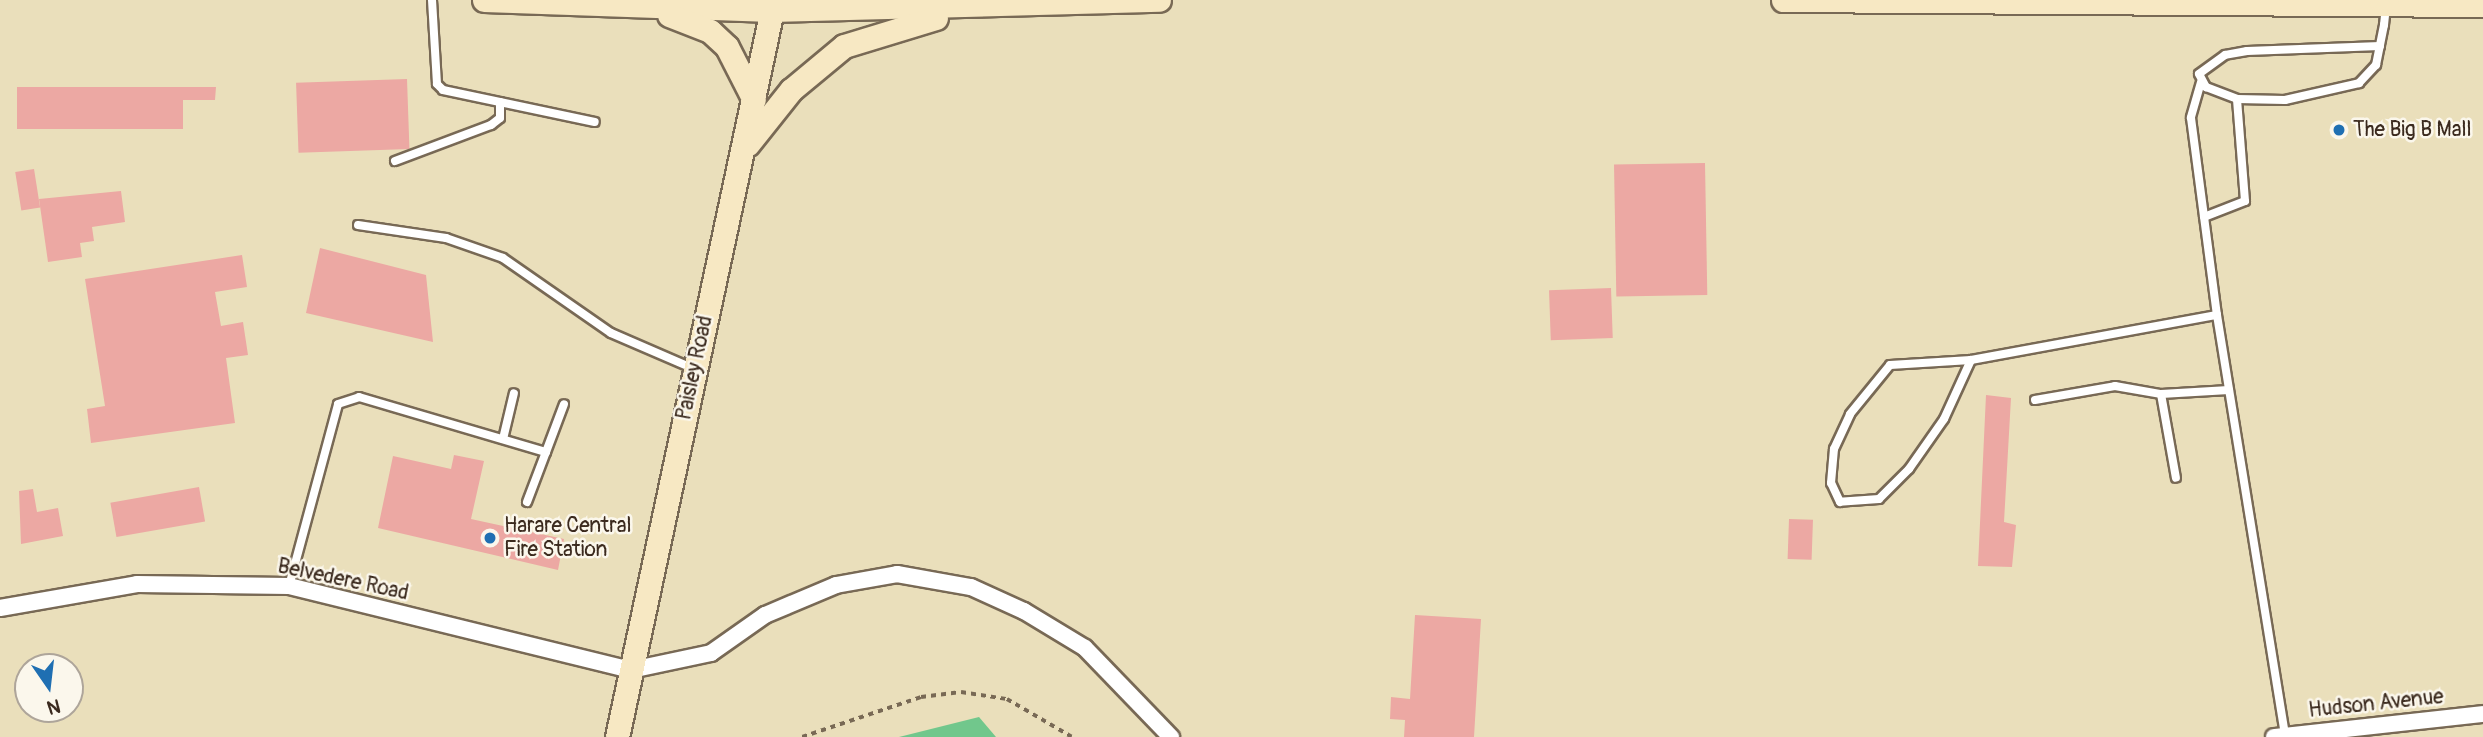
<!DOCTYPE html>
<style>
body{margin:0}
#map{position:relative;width:2483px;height:737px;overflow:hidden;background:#eadfbb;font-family:Pangolin,sans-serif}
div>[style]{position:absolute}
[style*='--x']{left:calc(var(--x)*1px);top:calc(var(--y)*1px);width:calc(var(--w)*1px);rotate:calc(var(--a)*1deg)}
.green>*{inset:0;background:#71c78c}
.building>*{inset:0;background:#eca8a3;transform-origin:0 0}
.path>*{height:3.5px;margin-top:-1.75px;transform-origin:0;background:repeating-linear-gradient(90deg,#786955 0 5px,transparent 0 10px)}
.roads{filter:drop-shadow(2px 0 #786955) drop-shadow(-2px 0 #786955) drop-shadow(0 2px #786955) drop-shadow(0 -2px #786955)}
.lane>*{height:8px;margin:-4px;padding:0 4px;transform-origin:4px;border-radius:4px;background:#fff}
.street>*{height:16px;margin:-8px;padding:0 8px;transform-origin:8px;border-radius:8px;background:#fff}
.secondary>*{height:23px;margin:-11.5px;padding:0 11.5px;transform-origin:11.5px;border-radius:11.5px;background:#f7e8c3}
.dots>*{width:19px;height:19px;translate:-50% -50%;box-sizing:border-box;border:4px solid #fbf7ec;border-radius:50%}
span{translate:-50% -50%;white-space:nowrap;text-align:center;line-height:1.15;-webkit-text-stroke:5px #fbf7ec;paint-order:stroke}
.poi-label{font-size:21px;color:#3b2a1e}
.left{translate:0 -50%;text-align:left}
.street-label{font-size:21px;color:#3b2a1e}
.north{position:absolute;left:14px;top:653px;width:70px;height:70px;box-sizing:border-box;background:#fbf7ec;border:2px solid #aea59a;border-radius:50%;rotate:166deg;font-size:19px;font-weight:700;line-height:28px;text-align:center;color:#3b2a1e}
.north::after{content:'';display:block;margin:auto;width:24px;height:32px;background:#1f6fb2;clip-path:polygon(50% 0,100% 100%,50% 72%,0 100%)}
</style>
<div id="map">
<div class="green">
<div style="clip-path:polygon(979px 717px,996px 737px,899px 737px)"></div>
</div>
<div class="building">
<div style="left:407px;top:79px;width:70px;height:111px;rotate:88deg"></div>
<div style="clip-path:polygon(17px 87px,216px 87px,215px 100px,183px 100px,183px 129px,17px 129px)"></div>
<div style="left:1705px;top:163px;width:132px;height:91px;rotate:89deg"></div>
<div style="left:34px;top:169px;width:39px;height:19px;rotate:81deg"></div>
<div style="clip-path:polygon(121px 191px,125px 222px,92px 227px,94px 241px,80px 243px,82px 257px,48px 262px,39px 199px)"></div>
<div style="clip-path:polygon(320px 248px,426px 275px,433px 342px,306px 313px)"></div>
<div style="clip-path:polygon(242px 255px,247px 287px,215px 292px,221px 326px,243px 322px,248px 355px,226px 358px,235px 423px,91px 443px,87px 409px,105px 406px,85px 279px)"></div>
<div style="left:1611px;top:288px;width:50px;height:62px;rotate:88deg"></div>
<div style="clip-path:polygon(1986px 395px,2011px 398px,2004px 522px,2016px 525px,2012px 567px,1978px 566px)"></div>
<div style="clip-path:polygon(454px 455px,484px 461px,471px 519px,564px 539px,558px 570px,378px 528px,393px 456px,451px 469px)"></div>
<div style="left:199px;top:487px;width:35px;height:90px;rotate:80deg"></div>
<div style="clip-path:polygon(33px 489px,37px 512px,58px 508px,63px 536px,21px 544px,19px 491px)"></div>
<div style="left:1789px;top:519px;width:24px;height:40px;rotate:2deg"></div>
<div style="clip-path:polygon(1415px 615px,1481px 619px,1474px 737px,1404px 737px,1405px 720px,1390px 719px,1391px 697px,1410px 699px)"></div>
</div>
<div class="path">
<div style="--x:802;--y:737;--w:126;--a:-18.6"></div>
<div style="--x:921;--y:697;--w:40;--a:-7.1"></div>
<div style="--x:961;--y:692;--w:47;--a:8.7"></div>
<div style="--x:1007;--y:699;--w:75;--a:30.3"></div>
</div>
<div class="roads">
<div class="lane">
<div style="--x:432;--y:0;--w:84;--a:86.6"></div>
<div style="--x:437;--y:84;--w:8;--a:45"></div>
<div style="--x:443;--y:90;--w:155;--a:11.9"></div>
<div style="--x:2380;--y:46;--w:133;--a:177.8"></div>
<div style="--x:2247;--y:51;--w:22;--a:170"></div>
<div style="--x:2225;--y:55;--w:32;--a:144"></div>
<div style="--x:2199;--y:74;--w:15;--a:62"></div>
<div style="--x:2206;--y:87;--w:33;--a:21"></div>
<div style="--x:2237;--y:99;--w:48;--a:1.2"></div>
<div style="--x:2285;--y:100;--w:76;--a:-12.9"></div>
<div style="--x:2359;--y:83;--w:25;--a:-47"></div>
<div style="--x:2376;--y:65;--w:41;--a:-78.7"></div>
<div style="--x:2384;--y:25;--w:18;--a:-84"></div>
<div style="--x:2201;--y:82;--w:37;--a:106"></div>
<div style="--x:2191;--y:118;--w:199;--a:82.5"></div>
<div style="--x:395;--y:161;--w:103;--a:-20.6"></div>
<div style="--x:491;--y:125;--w:11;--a:-38"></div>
<div style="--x:500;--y:118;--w:16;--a:-90"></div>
<div style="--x:2204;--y:217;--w:44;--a:-21.3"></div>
<div style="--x:2245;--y:201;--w:102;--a:-94.5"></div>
<div style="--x:358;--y:225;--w:89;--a:8.4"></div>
<div style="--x:446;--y:238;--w:60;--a:19.3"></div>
<div style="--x:503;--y:258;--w:131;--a:34.8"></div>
<div style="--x:611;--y:333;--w:88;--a:23.4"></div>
<div style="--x:1971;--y:360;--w:65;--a:114.6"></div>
<div style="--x:1944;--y:419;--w:61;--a:125"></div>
<div style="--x:1909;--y:469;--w:42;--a:135"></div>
<div style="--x:1879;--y:499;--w:39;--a:176"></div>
<div style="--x:1840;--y:502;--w:21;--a:-115"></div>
<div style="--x:1831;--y:483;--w:34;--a:-85"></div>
<div style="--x:1834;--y:449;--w:38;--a:-65"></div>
<div style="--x:1850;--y:414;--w:63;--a:-50.8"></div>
<div style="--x:1890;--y:365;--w:81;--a:-3.5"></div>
<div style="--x:1971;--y:360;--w:250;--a:-10.4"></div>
<div style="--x:2217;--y:315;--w:425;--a:80.8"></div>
<div style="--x:2161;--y:394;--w:85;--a:79.9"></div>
<div style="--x:2035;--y:400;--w:81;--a:-9.9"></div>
<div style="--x:2115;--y:386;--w:47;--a:9.9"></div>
<div style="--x:2161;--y:394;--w:68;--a:-3.4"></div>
<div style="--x:503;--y:439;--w:47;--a:-76.6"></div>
<div style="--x:527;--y:502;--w:53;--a:-69.2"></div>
<div style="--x:289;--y:586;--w:188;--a:-74.9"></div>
<div style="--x:338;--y:404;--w:22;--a:-18"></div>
<div style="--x:359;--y:397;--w:195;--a:16.4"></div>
<div style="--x:546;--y:452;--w:51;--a:-69.4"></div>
</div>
<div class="street">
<div style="--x:0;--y:608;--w:139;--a:-9.9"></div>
<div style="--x:137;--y:584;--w:152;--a:0.8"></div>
<div style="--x:289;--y:586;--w:352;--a:13.8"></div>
<div style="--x:631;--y:670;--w:82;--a:-12"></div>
<div style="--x:711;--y:653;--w:66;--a:-35.1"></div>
<div style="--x:765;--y:615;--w:77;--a:-22.9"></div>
<div style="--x:836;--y:585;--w:62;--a:-10.2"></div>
<div style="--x:897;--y:574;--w:75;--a:10"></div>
<div style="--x:971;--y:587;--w:58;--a:24.4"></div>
<div style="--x:1024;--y:611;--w:71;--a:31.2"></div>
<div style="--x:1085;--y:648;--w:124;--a:46"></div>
<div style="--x:2274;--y:737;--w:210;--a:-6.3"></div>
</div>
<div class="secondary">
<div style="--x:484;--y:0;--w:287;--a:2"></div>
<div style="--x:771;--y:10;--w:388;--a:-1.5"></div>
<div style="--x:1783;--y:0;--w:700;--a:0.41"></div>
<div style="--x:669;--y:15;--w:44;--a:21.3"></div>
<div style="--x:710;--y:31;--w:23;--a:43"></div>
<div style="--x:727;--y:47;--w:59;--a:63"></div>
<div style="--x:748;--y:144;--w:69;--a:-51.5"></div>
<div style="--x:791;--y:90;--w:69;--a:-39.7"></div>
<div style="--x:844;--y:46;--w:96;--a:-16.9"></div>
<div style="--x:617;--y:737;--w:754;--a:-77.97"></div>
</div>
</div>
<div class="dots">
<div style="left:2339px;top:130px;background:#1f6fb2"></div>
<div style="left:490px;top:538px;background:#1f6fb2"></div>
</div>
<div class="poi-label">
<span class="left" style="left:2353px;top:130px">The Big B Mall</span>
<span class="left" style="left:504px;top:538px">Harare Central<br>Fire Station</span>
</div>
<div class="street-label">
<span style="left:695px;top:368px;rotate:-78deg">Paisley Road</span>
<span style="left:343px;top:580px;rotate:12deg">Belvedere Road</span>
<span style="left:2376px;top:704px;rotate:-6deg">Hudson Avenue</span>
</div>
<div class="north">N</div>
</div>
